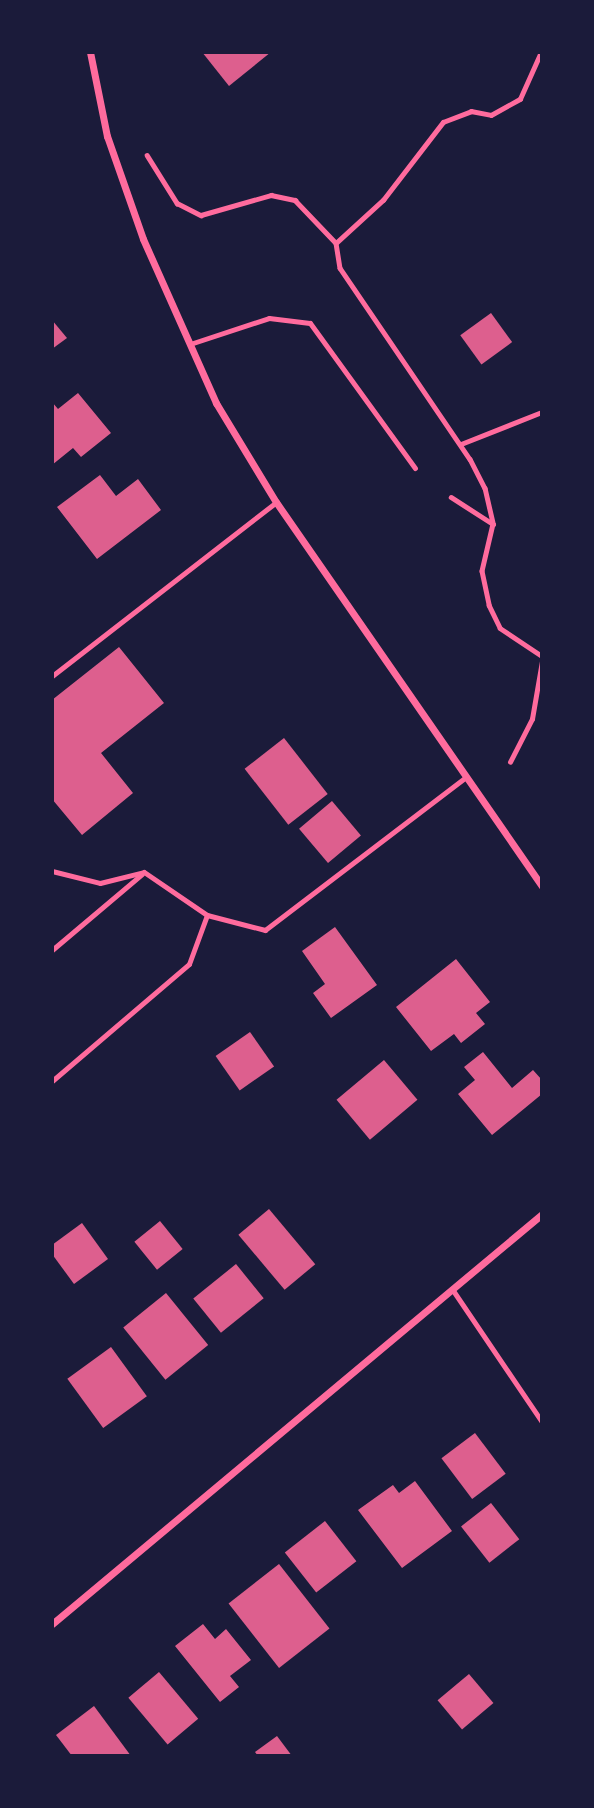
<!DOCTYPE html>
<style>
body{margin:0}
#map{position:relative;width:594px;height:1808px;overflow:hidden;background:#1b1b3a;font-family:Karla,sans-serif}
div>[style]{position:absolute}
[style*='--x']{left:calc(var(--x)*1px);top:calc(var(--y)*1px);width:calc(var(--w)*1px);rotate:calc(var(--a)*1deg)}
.building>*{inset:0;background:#dd5f8e;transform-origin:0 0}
.path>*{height:4.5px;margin:-2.25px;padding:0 2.25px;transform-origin:2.25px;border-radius:2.25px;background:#ff6b9d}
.service>*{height:5px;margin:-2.5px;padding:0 2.5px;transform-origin:2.5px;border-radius:2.5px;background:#ff6b9d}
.minor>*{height:7px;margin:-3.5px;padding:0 3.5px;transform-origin:3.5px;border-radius:3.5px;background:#ff6b9d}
span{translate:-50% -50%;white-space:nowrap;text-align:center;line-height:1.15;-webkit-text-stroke:6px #1b1b3a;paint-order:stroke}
.frame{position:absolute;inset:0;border:54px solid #1b1b3a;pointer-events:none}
</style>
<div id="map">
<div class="building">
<div style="clip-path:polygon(202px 52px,271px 52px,229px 86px)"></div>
<div style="left:491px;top:313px;width:36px;height:38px;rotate:54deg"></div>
<div style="clip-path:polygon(52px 320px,67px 338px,52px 349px)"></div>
<div style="clip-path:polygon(78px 393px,111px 433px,81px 457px,73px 448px,52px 465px,52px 402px,58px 409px)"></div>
<div style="clip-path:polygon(100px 475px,116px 496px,138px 479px,161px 510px,97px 559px,57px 507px)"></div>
<div style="clip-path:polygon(119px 647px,164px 703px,101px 753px,133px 793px,82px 835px,52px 799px,52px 700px)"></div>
<div style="left:284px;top:738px;width:71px;height:50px;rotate:52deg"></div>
<div style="left:332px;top:801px;width:45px;height:43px;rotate:50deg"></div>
<div style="clip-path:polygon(335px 927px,377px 985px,331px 1018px,313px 993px,325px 984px,302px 951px)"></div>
<div style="clip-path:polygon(456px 959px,490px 1002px,476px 1013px,485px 1024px,461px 1043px,454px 1034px,431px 1051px,396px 1007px)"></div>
<div style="left:250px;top:1032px;width:42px;height:42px;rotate:55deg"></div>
<div style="clip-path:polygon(483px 1052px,512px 1088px,533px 1070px,542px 1080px,542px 1094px,492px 1135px,458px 1094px,475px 1080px,464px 1067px)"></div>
<div style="left:384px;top:1060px;width:52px;height:62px;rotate:50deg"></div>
<div style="left:269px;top:1209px;width:72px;height:40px;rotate:50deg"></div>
<div style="left:160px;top:1221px;width:36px;height:33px;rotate:51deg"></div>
<div style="clip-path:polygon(82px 1223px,108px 1259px,74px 1284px,52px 1254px,52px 1245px)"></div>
<div style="left:236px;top:1264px;width:44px;height:55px;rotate:51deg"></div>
<div style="left:166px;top:1293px;width:67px;height:55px;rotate:51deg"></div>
<div style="left:111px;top:1347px;width:61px;height:54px;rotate:54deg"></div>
<div style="left:475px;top:1433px;width:51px;height:42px;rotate:53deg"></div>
<div style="clip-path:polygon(415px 1481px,452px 1531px,402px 1568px,358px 1510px,393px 1485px,399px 1493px)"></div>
<div style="left:491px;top:1503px;width:46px;height:38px;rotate:52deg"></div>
<div style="left:325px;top:1521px;width:51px;height:51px;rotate:52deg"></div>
<div style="left:279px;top:1564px;width:82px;height:64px;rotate:52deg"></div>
<div style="clip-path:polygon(203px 1624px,215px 1639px,226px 1629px,251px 1660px,230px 1676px,239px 1687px,220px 1702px,175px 1646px)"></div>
<div style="left:159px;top:1672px;width:61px;height:40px;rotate:50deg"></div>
<div style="left:469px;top:1674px;width:38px;height:41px;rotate:50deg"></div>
<div style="clip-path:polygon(94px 1706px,131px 1756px,72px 1756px,56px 1735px)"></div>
<div style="clip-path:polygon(277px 1736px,292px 1756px,258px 1756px,255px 1752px)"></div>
</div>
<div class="path">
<div style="--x:147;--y:155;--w:57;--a:58"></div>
<div style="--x:177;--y:203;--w:27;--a:27"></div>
<div style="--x:201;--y:215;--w:73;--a:-15.9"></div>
<div style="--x:271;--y:195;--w:25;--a:12"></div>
<div style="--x:295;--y:200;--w:59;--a:46.4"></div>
<div style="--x:336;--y:243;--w:25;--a:81"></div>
<div style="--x:340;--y:268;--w:231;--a:55.8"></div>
<div style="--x:470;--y:459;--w:33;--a:63"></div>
<div style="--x:485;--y:488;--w:37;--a:77"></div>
<div style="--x:493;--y:524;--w:48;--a:103.2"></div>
<div style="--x:482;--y:571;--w:35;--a:78"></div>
<div style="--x:489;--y:605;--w:25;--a:64"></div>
<div style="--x:500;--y:628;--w:50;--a:33.7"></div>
<div style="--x:336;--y:243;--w:64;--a:-42.5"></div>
<div style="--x:383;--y:200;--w:98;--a:-52.4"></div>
<div style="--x:443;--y:122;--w:30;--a:-21"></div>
<div style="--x:471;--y:111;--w:20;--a:11"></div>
<div style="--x:491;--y:115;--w:33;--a:-29"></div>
<div style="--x:520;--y:99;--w:51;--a:-65.9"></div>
<div style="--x:461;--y:444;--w:87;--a:-21.6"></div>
<div style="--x:451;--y:497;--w:50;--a:32.7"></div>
<div style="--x:510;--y:762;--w:48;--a:-62.9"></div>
<div style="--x:532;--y:719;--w:59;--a:-80.2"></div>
</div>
<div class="service">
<div style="--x:190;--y:344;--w:83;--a:-18.2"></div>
<div style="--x:269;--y:318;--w:41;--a:7"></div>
<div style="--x:310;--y:323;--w:179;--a:54.1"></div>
<div style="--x:52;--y:676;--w:284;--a:-37.8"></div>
<div style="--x:52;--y:871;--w:49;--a:14"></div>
<div style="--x:100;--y:883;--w:45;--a:-14"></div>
<div style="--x:144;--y:872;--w:76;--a:34.3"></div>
<div style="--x:207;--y:915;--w:60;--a:14.5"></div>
<div style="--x:265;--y:930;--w:253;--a:-37.3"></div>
<div style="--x:52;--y:950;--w:118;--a:-40.2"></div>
<div style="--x:52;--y:1081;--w:180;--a:-40.5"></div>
<div style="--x:189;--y:964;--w:52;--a:-69.8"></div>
<div style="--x:452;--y:1289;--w:161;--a:55.9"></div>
</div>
<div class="minor">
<div style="--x:90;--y:52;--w:86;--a:78.6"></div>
<div style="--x:107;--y:136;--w:109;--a:70.7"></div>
<div style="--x:143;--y:239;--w:180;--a:66"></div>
<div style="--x:216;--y:403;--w:116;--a:58.8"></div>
<div style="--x:276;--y:502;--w:467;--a:55.3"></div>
<div style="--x:52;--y:1624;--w:639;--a:-39.92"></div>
</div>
<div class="frame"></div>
</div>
